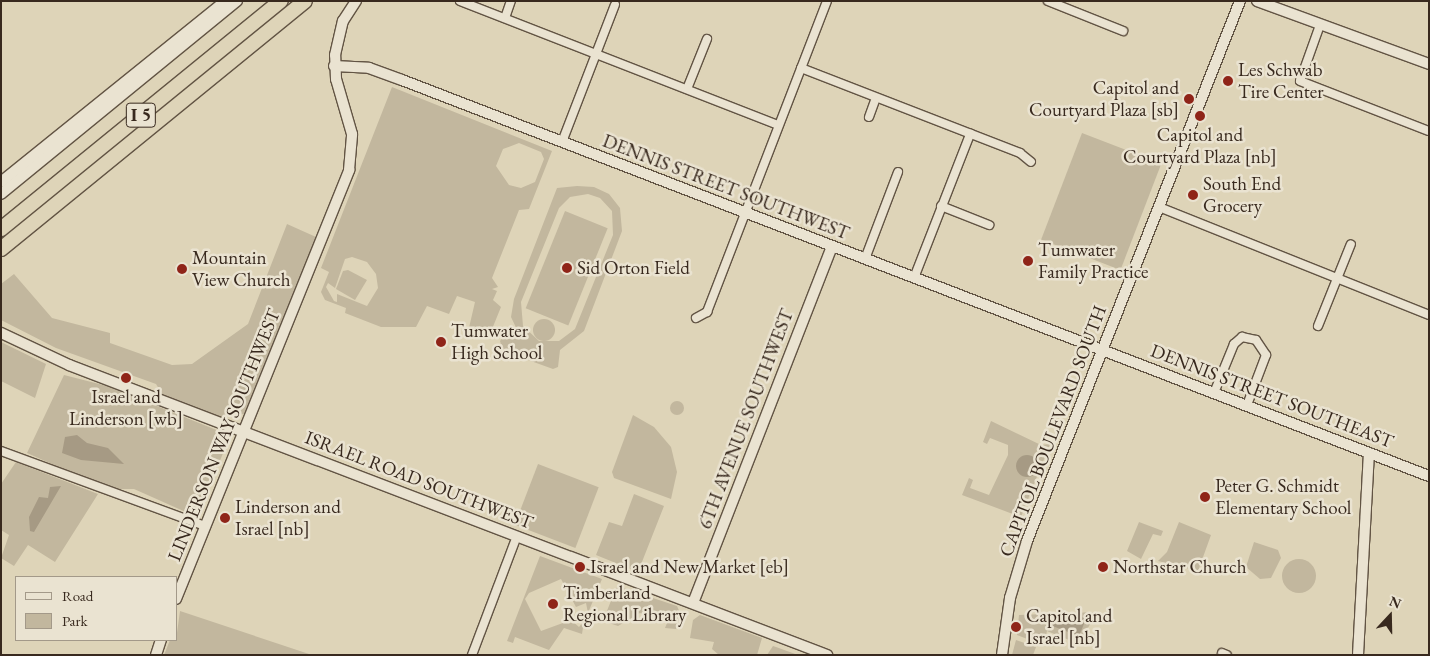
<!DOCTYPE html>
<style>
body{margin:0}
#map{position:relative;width:1430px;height:656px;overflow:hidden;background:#ded4b8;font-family:"EB Garamond",serif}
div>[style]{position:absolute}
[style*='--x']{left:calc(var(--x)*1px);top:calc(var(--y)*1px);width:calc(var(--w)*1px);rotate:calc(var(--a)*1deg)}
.green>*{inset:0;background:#c2b79e;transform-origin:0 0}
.round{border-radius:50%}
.water>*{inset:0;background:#a69a84}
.roads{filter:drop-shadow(1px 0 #625444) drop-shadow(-1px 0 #625444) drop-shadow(0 1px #625444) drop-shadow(0 -1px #625444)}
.street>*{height:8px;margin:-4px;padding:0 4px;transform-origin:4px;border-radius:4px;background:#eae3d1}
.secondary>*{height:10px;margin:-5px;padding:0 5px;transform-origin:5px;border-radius:5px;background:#eae3d1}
.highway>*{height:14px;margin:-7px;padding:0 7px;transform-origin:7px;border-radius:7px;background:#ded4b8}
.dots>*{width:14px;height:14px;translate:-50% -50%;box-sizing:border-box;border:2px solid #eae3d1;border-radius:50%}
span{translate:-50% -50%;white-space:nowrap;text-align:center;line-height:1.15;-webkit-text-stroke:5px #eae3d1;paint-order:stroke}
.shield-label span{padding:1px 4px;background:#eae3d1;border:1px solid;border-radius:4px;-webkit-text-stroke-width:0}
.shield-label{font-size:18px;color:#38291e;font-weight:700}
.poi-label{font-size:19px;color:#38291e}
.left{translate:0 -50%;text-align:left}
.right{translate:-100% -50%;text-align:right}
.street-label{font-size:19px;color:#38291e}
.frame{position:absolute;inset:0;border:2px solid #38291e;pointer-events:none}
.legend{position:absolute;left:15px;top:576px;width:162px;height:65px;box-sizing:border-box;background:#eae3d1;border:1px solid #a39989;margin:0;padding:6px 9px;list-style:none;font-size:15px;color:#38291e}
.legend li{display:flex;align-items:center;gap:10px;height:25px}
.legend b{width:25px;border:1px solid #a39989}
.north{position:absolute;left:1365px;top:591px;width:50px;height:50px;-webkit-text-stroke:4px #eae3d1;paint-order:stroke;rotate:21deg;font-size:14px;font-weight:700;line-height:20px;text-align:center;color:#38291e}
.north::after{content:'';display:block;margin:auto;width:18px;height:22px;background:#38291e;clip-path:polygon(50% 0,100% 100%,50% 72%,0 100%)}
</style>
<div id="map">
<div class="green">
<div style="clip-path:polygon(evenodd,392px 87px,552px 151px,529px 209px,519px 210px,492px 278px,498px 287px,492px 289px,497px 291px,493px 300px,501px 307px,490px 334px,468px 332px,475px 302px,457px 296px,449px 314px,427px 306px,416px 327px,381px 327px,345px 313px,346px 308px,325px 300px,321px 292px,329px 272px,321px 268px,392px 87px,519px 143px,541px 152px,544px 159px,535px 182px,521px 188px,509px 185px,496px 166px,503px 149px,519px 143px,392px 87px,352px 257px,367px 262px,376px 274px,378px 288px,367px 306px,337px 294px,337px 302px,334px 301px,326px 287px,328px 283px,335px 288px,345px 259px,352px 257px)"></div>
<div style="left:1082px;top:133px;width:85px;height:114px;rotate:21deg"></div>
<div style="clip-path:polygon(evenodd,577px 186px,594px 187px,609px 194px,620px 208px,622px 231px,584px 331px,560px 350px,558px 367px,553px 369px,503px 351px,500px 341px,510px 327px,521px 338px,511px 317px,514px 299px,557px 188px,577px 186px,588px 194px,600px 198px,612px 211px,613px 235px,575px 329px,559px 341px,539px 341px,523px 326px,521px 302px,559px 208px,570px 197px,588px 194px)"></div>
<div style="left:565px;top:211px;width:46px;height:105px;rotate:22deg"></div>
<div style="clip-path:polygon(287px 224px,316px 237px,244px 414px,220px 417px,164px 397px,156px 384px,56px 348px,1px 320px,1px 284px,14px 274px,52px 318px,110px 333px,110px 343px,172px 365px,192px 364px,248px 324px)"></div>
<div style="clip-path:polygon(348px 270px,367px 280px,355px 300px,336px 289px,343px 271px)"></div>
<div class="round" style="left:533px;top:319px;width:22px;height:22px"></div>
<div style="clip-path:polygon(1px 342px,46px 364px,35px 398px,1px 381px)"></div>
<div style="clip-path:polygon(64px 375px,107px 386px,224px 433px,228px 441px,197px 517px,134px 489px,108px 489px,27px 453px)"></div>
<div class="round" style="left:670px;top:401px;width:14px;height:14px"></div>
<div style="clip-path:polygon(633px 415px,654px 427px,671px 447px,677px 472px,671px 499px,614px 478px,612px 472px)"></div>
<div style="clip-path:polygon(991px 421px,1041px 445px,1050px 444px,1021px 517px,962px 495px,969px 478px,973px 480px,970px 488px,989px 495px,1008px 455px,1008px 445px,990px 438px,987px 444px,983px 442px)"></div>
<div style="clip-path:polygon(16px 462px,98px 494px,55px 562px,28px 545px,14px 566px,1px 558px,9px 535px,1px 530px,1px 484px)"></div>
<div style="left:538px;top:464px;width:65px;height:65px;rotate:21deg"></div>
<div style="clip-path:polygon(634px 494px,664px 506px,638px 572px,596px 555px,609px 522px,622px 526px)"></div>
<div style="clip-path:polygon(1139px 522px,1163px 531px,1161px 536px,1153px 534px,1141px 559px,1127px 551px)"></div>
<div style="clip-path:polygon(1179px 522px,1211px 535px,1198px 571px,1158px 561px,1167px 552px)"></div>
<div style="clip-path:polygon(1254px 542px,1278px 550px,1281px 558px,1271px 578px,1260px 579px,1246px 567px)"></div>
<div style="clip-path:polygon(540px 556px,602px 579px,588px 613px,586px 603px,576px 607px,561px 579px,529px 593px,525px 599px,541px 631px,571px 620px,579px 627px,584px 621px,582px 634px,564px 628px,549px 650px,515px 637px,513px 643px,507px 641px)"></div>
<div class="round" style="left:1282px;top:559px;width:34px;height:34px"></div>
<div style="clip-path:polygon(620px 587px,677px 606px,681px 615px,676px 629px,665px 628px,667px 623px,640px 613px,618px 626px,603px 621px,616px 588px)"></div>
<div style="clip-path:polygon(180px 611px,312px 655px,164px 655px,170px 640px,176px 640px)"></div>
<div style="clip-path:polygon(1097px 612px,1085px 633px,1084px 646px,1047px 631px,1045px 639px,1035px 642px,1017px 635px,1019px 615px)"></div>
<div style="clip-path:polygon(700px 615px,762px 638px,757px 655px,719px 655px,712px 649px,714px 642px,690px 638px,693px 620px)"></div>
<div style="clip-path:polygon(1016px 640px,1036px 647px,1033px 655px,1012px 655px)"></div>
<div style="clip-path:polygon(773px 646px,776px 647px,798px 655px,767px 655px)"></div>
</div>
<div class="water">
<div style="clip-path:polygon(77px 435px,87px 443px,108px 448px,124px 464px,81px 460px,62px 453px,65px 437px)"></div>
<div class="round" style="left:1016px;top:455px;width:22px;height:22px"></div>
<div style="clip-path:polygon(61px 486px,34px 532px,30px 531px,29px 517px,39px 497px,48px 498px,50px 487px)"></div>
<div style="clip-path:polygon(1075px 614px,1086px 619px,1079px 636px,1047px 624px,1053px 615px)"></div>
</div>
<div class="roads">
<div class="street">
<div style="--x:460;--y:1;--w:341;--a:21.3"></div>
<div style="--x:1048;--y:1;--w:81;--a:21.8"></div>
<div style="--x:505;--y:18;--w:18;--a:-71"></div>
<div style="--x:1320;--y:25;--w:59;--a:109.7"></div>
<div style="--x:1300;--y:81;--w:138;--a:21.2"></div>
<div style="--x:801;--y:68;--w:235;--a:21.2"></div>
<div style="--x:1020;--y:153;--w:14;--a:39"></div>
<div style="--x:687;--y:89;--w:54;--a:-68.2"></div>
<div style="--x:869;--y:117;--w:20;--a:-70"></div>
<div style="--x:562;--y:142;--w:147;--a:-68.9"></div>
<div style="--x:941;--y:206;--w:52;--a:21.6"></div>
<div style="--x:1159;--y:207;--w:291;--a:21.8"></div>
<div style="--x:865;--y:259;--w:93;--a:-69.2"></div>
<div style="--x:914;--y:278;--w:155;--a:-68.7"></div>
<div style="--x:696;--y:318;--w:13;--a:-29"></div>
<div style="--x:707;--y:312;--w:333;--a:-68.9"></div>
<div style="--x:1318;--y:326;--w:88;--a:-68.1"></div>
<div style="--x:1214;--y:393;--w:53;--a:-67.8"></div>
<div style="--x:1234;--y:344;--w:11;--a:-41"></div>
<div style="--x:1242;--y:337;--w:14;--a:12"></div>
<div style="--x:1256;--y:340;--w:18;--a:56"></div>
<div style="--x:1266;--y:355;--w:53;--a:110.8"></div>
<div style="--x:1;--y:451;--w:217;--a:20.2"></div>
<div style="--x:1222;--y:653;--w:5;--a:22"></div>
<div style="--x:472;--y:655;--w:127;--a:-69.3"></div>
</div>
<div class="secondary">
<div style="--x:1257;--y:1;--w:183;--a:20.1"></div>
<div style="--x:334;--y:66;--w:35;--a:3"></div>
<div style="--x:369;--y:68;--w:35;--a:20"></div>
<div style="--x:402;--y:80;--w:1101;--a:21.09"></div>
<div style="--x:1;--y:182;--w:288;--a:-38.9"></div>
<div style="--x:1;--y:194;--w:305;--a:-39.3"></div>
<div style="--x:1;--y:333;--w:75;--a:25.2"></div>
<div style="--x:69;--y:365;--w:812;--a:20.94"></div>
<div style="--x:176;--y:599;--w:463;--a:-68"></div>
<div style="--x:349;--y:170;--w:36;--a:-85"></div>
<div style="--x:352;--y:134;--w:57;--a:-106.2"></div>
<div style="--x:336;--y:79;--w:24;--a:-92"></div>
<div style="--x:335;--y:55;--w:35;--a:-77"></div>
<div style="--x:343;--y:21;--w:24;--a:-57"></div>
<div style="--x:693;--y:603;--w:382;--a:-68.7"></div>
<div style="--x:156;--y:655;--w:16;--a:-72"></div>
<div style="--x:1002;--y:655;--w:58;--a:-82"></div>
<div style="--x:1010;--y:598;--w:59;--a:-73.4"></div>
<div style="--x:1027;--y:541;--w:580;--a:-68.47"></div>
<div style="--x:1358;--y:655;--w:202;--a:-86.9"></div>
</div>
<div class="highway">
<div style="--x:1;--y:229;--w:361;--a:-39.2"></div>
<div style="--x:1;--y:249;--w:392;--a:-39.2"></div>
</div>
</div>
<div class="dots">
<div style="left:1228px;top:81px;background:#8f2418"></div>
<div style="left:1189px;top:99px;background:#8f2418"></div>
<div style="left:1200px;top:116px;background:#8f2418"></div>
<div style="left:1193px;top:195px;background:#8f2418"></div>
<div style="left:1028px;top:261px;background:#8f2418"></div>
<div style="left:567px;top:268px;background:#8f2418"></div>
<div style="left:182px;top:269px;background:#8f2418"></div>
<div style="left:441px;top:342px;background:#8f2418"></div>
<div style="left:126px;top:378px;background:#8f2418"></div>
<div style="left:1205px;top:497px;background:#8f2418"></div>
<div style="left:225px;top:518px;background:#8f2418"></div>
<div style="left:580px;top:567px;background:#8f2418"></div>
<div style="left:1103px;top:567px;background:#8f2418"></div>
<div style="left:553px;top:604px;background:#8f2418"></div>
<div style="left:1016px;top:627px;background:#8f2418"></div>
</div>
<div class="shield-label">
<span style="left:141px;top:115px">I 5</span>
</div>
<div class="poi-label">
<span class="left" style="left:1238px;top:81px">Les Schwab<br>Tire Center</span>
<span class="right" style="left:1179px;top:99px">Capitol and<br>Courtyard Plaza [sb]</span>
<span style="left:1200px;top:146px">Capitol and<br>Courtyard Plaza [nb]</span>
<span class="left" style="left:1203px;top:195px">South End<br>Grocery</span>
<span class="left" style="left:1038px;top:261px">Tumwater<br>Family Practice</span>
<span class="left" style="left:192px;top:269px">Mountain<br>View Church</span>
<span class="left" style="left:577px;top:268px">Sid Orton Field</span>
<span class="left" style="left:451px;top:342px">Tumwater<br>High School</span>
<span style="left:126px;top:408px">Israel and<br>Linderson [wb]</span>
<span class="left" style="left:1215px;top:497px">Peter G. Schmidt<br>Elementary School</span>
<span class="left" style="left:235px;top:518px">Linderson and<br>Israel [nb]</span>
<span class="left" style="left:590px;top:567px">Israel and New Market [eb]</span>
<span class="left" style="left:1113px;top:567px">Northstar Church</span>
<span class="left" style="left:563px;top:604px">Timberland<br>Regional Library</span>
<span class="left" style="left:1026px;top:627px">Capitol and<br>Israel [nb]</span>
</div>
<div class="street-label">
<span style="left:726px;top:187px;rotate:21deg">DENNIS STREET SOUTHWEST</span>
<span style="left:1272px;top:396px;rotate:21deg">DENNIS STREET SOUTHEAST</span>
<span style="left:746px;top:419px;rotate:-69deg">6TH AVENUE SOUTHWEST</span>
<span style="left:1053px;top:431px;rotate:-69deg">CAPITOL BOULEVARD SOUTH</span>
<span style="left:224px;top:435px;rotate:-68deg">LINDERSON WAY SOUTHWEST</span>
<span style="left:419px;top:480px;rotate:21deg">ISRAEL ROAD SOUTHWEST</span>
</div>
<div class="frame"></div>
<ul class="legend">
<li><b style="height:6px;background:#eae3d1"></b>Road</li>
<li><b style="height:14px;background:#c2b79e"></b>Park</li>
</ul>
<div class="north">N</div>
</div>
